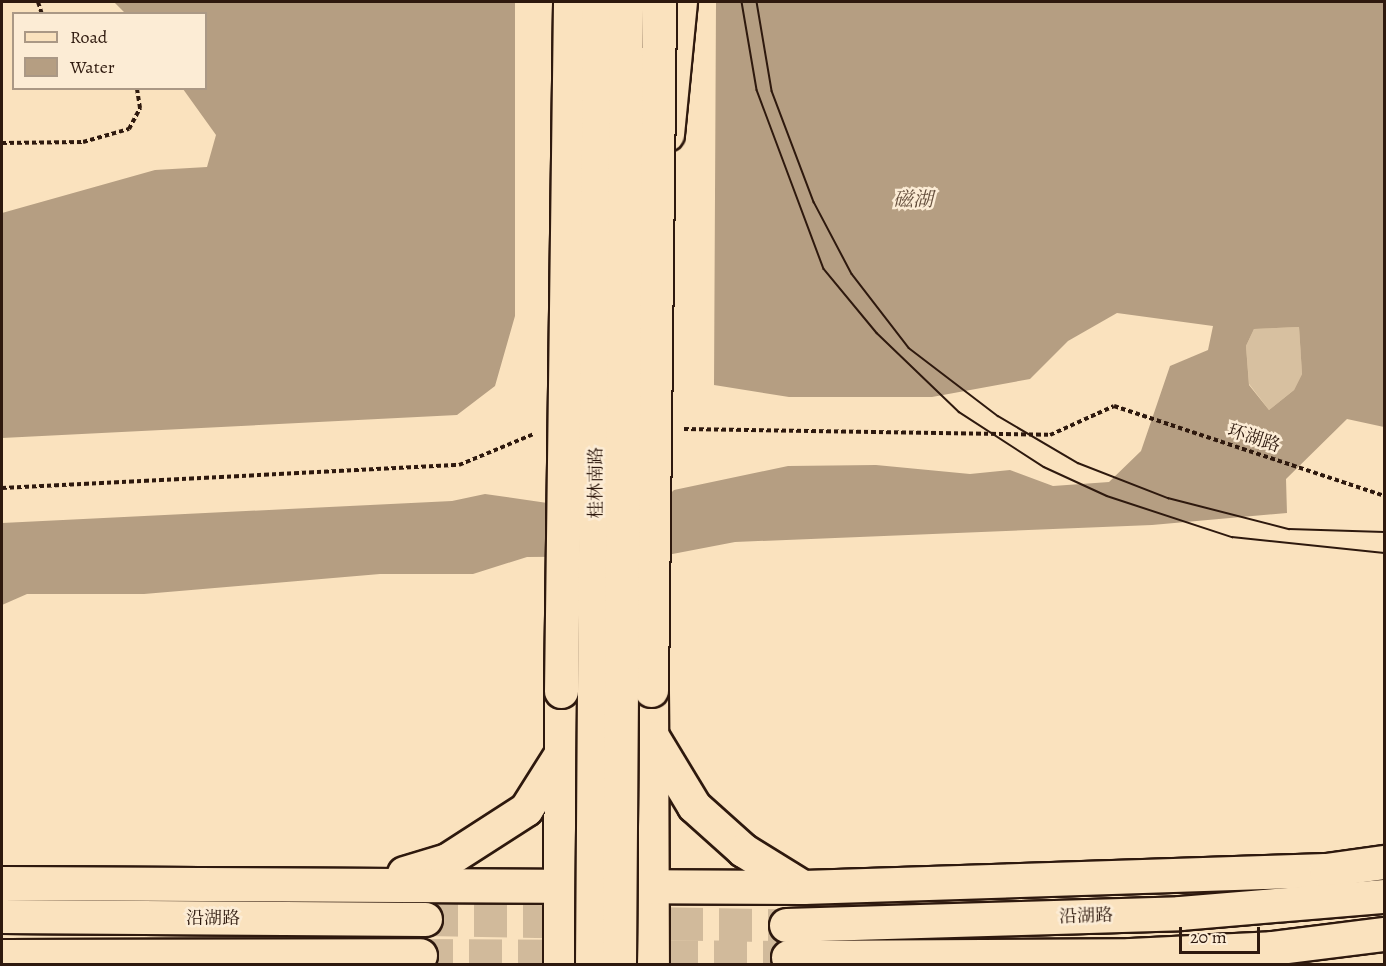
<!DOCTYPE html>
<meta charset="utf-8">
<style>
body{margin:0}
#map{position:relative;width:1386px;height:966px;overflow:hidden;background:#fae2be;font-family:Alegreya,"Noto Serif SC",serif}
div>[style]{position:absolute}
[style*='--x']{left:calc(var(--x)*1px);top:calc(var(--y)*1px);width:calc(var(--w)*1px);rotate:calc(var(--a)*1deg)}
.green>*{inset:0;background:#d7c0a0}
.water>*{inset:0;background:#b59e82}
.major-tunnel>*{height:33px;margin-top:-16.5px;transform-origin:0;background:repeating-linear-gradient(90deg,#d1ba9b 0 33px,transparent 0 49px)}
.path>*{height:4px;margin-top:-2px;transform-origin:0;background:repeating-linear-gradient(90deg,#2e190e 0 4.5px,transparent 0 7.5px)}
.roads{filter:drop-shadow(2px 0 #2e190e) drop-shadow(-2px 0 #2e190e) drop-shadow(0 2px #2e190e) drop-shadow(0 -2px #2e190e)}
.major>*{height:33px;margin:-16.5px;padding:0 16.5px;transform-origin:16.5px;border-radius:16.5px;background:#fae2be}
.tram>*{height:1.5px;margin:-0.75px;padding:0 0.75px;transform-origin:0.75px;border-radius:0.75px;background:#2e190e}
.bridges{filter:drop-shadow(2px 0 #2e190e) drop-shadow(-2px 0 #2e190e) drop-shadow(0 2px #2e190e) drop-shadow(0 -2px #2e190e)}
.major-bridge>*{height:33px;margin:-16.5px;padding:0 16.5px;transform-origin:16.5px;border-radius:16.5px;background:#fae2be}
span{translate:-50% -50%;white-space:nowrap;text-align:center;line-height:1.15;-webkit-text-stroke:5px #fcecd5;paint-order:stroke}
.street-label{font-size:18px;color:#2e190e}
.water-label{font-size:20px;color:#644e3c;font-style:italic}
.frame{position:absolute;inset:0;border:3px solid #2e190e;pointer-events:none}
.legend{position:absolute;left:12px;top:12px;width:195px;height:78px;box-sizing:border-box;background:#fcecd5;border:2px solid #aa9885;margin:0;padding:8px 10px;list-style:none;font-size:18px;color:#2e190e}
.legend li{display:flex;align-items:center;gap:12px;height:30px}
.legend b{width:30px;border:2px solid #aa9885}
.scale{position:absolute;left:1179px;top:927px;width:81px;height:27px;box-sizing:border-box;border:3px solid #2e190e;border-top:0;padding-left:8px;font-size:18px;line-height:21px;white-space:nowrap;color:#2e190e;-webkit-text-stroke:4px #fcecd5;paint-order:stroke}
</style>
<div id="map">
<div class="green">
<div style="clip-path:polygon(1299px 327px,1302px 374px,1294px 390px,1269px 410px,1249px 384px,1246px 346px,1254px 329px)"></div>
</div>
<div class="water">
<div style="clip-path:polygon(114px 2px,515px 2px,515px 316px,495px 386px,457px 415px,2px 438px,2px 213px,155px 170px,207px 167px,216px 135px,183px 89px,206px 88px,206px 14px,125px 13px)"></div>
<div style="clip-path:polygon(evenodd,716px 2px,1384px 2px,1384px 427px,1347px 419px,1286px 479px,1287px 513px,1152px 525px,735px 542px,662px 556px,527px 557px,473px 574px,380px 574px,144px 594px,27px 594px,2px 605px,2px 523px,452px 501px,485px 494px,568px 506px,657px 506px,674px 490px,788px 466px,876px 465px,970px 474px,1010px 470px,1053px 486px,1109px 482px,1141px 451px,1170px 366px,1208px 350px,1213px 326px,1117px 313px,1068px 341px,1030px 379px,932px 397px,789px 397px,714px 385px,716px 2px,1299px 327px,1302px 374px,1294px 390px,1269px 410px,1249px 385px,1246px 346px,1254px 329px,1299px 327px)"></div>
</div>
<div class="major-tunnel">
<div style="--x:425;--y:919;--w:361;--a:1"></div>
<div style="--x:420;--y:955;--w:368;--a:0.3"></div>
</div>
<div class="path">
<div style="--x:38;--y:2;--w:13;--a:72"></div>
<div style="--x:2;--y:143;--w:81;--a:-0.7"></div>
<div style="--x:83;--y:142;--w:48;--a:-15.8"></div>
<div style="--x:129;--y:129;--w:24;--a:-62"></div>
<div style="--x:140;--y:108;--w:20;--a:-99"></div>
<div style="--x:684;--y:429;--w:366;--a:0.9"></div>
<div style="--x:1050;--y:435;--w:70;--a:-24.4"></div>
<div style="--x:1114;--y:406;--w:285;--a:18.4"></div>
<div style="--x:2;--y:488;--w:458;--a:-2.9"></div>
<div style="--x:459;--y:465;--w:81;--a:-22.5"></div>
</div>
<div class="roads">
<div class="major">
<div style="--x:667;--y:134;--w:133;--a:-84.4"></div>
<div style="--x:651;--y:690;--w:274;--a:89.8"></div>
<div style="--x:653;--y:738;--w:79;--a:58.9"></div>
<div style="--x:694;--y:806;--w:66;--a:41.9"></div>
<div style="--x:743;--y:850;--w:68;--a:31.8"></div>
<div style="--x:404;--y:873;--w:45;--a:-16.8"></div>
<div style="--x:447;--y:860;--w:94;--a:-32.8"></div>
<div style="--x:526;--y:809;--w:67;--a:-57.7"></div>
<div style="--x:2;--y:883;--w:801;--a:0.29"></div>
<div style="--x:803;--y:887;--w:523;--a:-1.86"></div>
<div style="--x:1326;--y:870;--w:59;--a:-7.9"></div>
<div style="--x:2;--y:916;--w:423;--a:0.4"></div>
<div style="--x:786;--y:925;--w:394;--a:-1.7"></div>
<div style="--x:1180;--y:913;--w:205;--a:-4.8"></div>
<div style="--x:2;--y:956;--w:418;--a:-0.1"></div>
<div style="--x:788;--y:957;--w:342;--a:-0.3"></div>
<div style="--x:1130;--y:955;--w:141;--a:-2.8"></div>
<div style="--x:1271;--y:948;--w:114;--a:-7.1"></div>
<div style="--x:560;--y:964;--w:273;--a:-89.8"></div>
</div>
</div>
<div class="tram">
<div style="--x:742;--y:2;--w:89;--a:80.3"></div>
<div style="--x:757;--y:90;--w:191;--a:69.5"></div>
<div style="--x:824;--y:269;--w:83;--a:50.4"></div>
<div style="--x:877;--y:333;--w:114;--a:43.9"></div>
<div style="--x:959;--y:412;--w:101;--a:32.9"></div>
<div style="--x:1044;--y:467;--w:69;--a:24.7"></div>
<div style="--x:1107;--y:496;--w:132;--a:18.2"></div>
<div style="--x:1232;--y:537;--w:153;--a:6"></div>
<div style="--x:757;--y:2;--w:90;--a:80.4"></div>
<div style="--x:772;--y:91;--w:119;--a:69.3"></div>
<div style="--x:814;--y:202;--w:81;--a:62.2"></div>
<div style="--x:852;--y:274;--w:93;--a:52.4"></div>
<div style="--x:909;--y:348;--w:112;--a:37.4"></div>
<div style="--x:998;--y:416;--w:93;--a:30.4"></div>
<div style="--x:1078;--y:463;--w:97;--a:21.3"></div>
<div style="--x:1168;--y:498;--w:125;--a:14.4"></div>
<div style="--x:1289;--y:529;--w:95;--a:1.8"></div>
</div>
<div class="bridges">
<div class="major-bridge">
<div style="--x:651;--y:690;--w:688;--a:-89.33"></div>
<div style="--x:561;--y:691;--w:689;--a:-89.25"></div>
<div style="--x:592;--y:964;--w:962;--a:-89.58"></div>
<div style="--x:619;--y:964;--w:962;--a:-89.58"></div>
</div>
</div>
<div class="street-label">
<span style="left:1254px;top:438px;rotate:18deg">环湖路</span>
<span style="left:596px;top:483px;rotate:-90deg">桂林南路</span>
<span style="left:1086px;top:916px;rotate:-2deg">沿湖路</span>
<span style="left:213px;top:918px">沿湖路</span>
</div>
<div class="water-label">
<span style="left:913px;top:199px">磁湖</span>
</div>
<div class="frame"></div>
<ul class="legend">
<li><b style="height:8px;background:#fae2be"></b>Road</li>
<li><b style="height:16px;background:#b59e82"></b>Water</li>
</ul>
<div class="scale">20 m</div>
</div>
